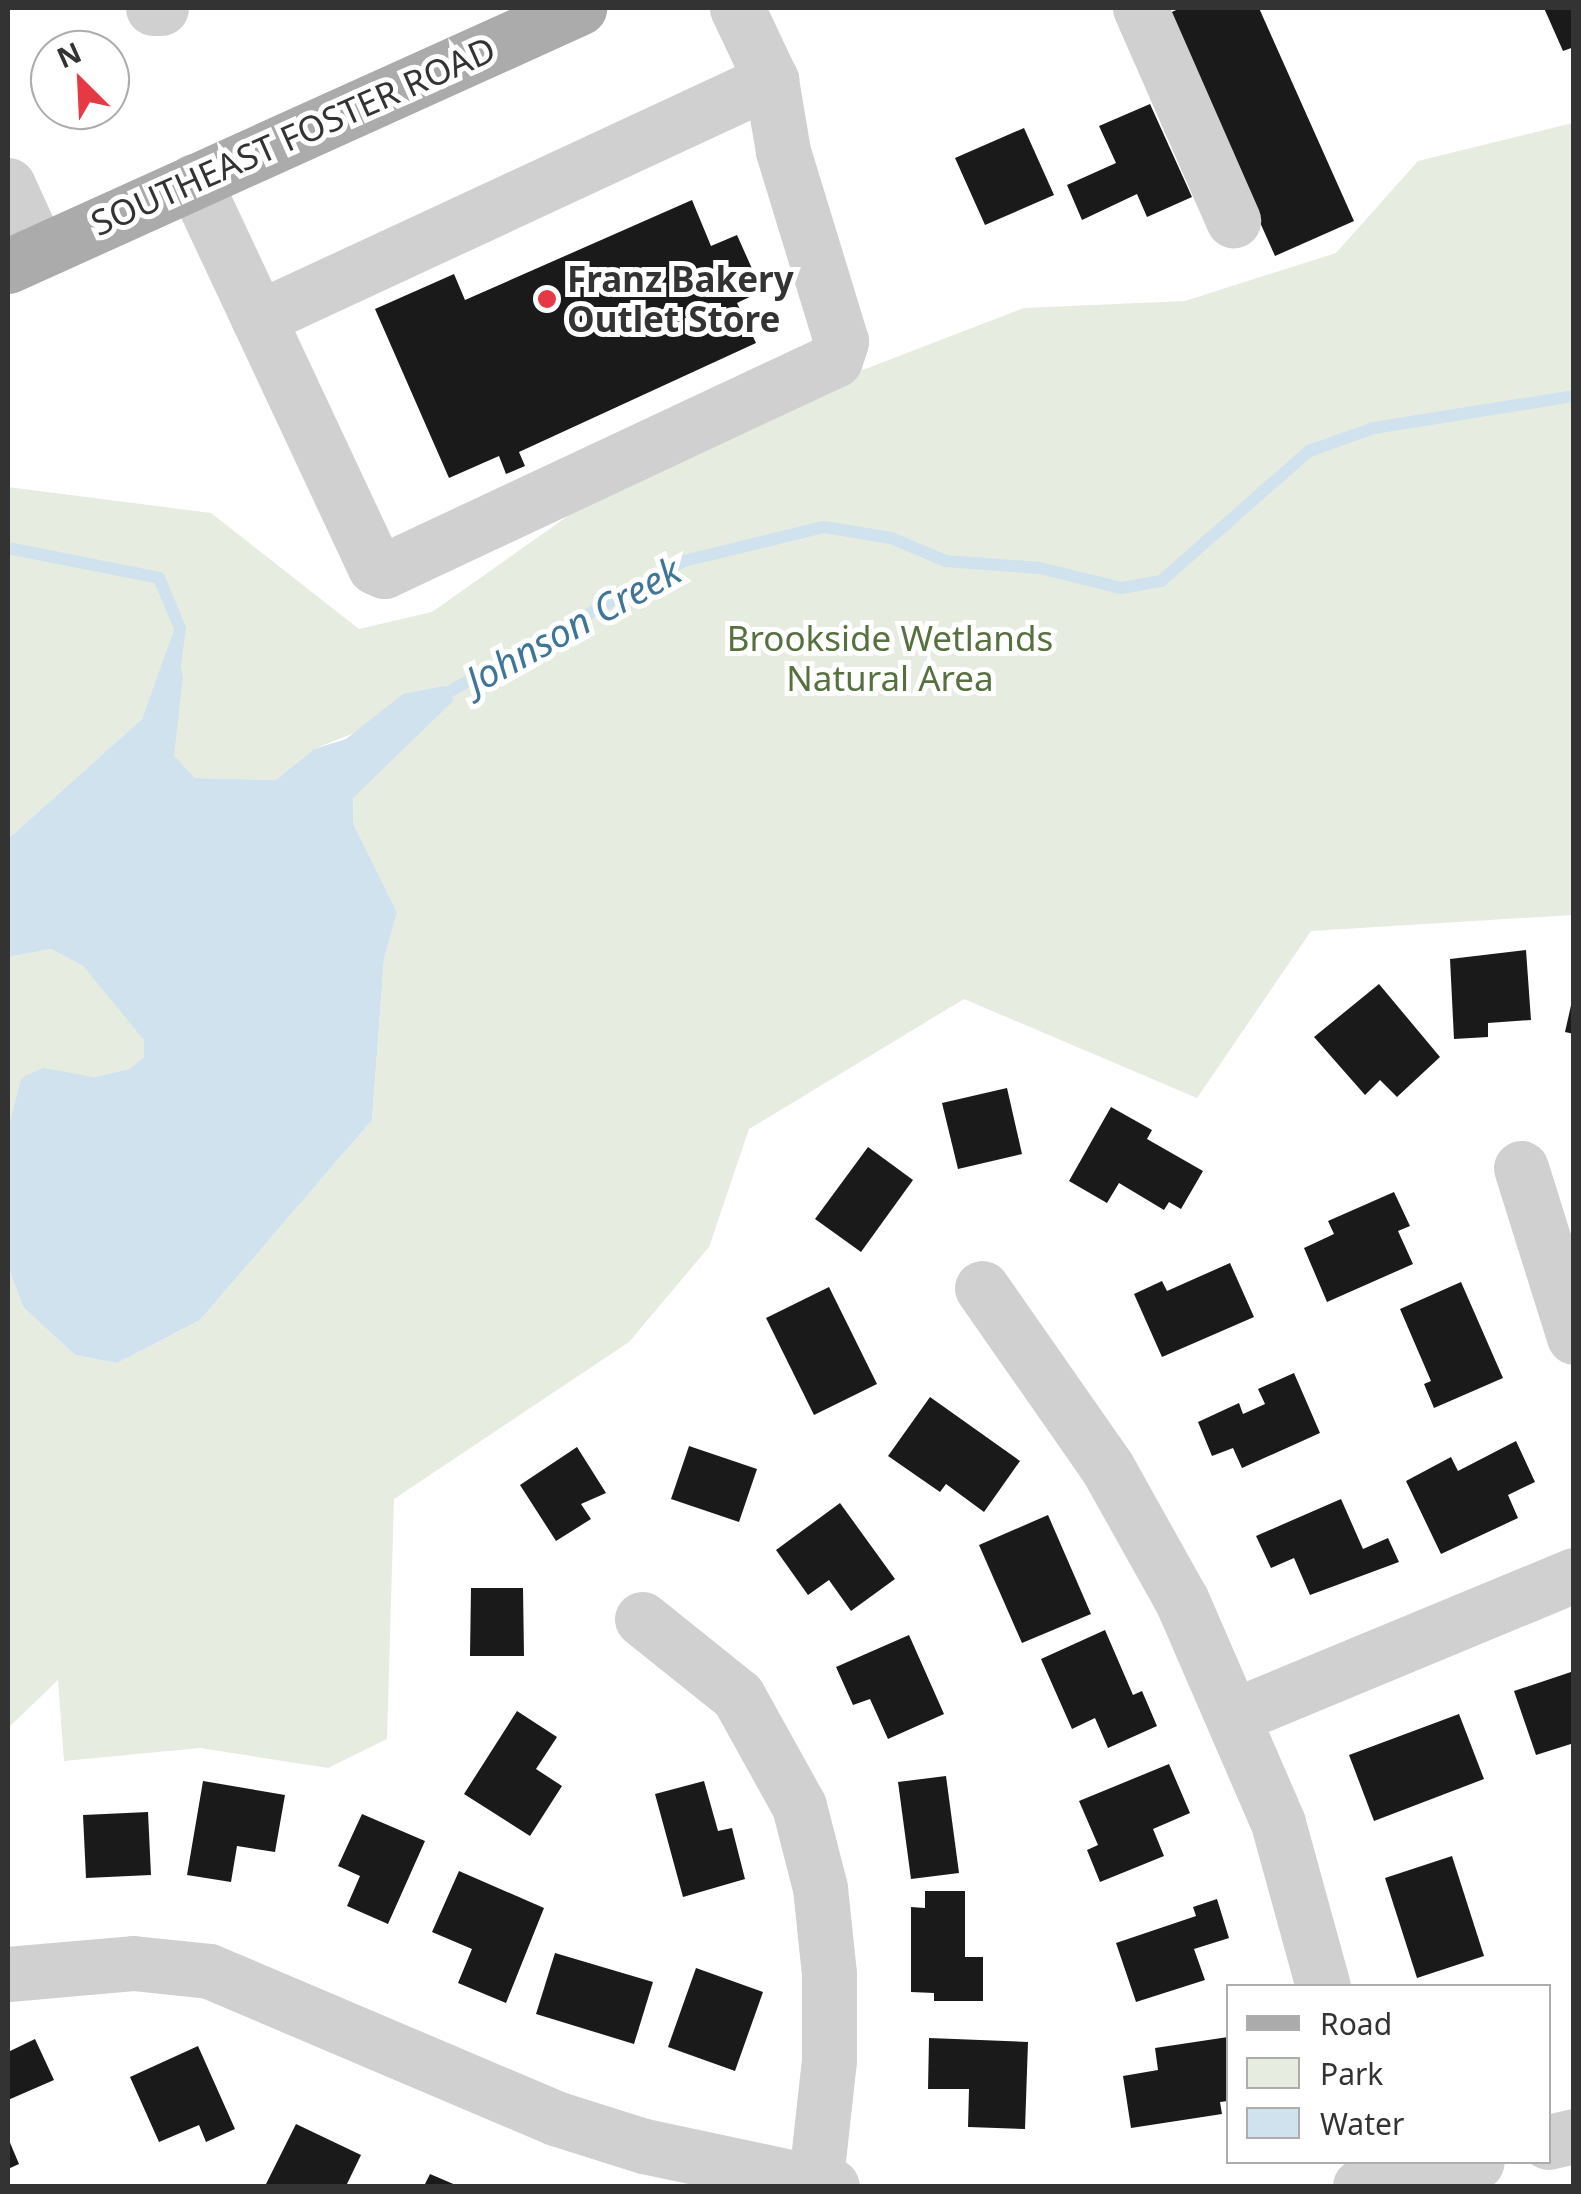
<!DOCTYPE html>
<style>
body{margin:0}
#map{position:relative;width:1581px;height:2194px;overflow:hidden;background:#fff;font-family:"Noto Sans",sans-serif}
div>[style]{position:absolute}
.green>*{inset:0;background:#e6ecdf}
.water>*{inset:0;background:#cfe2ee}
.stream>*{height:12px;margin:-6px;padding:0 6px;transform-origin:6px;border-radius:6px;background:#cfe2ee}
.building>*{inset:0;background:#1a1a1a}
.minor>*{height:55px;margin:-27.5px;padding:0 27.5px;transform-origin:27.5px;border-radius:27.5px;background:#d0d0d0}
.major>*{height:55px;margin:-27.5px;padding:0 27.5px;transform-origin:27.5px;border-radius:27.5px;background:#ababab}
.dots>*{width:28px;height:28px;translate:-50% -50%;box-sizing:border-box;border:5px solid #fff;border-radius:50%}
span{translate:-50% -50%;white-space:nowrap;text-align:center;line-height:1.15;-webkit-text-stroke:10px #fff;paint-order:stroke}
.street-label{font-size:35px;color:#333}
.poi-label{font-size:35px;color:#333;font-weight:700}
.left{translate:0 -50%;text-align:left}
.park-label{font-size:35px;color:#56703f}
.water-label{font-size:38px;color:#3f7597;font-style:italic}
.frame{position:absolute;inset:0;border:10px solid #333;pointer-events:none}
.legend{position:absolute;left:1226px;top:1984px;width:325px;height:180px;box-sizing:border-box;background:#fff;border:2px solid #adadad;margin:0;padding:12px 18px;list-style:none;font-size:30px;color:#333}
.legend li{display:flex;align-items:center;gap:20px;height:50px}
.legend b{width:50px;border:2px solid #adadad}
.north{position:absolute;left:30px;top:30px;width:100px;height:100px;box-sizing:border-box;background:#fff;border:2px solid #adadad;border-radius:50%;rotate:336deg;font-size:28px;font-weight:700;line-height:40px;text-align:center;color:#333}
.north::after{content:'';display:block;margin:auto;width:35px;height:45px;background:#e63946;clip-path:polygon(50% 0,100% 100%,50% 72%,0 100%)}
</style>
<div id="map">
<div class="green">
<i style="clip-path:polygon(1573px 123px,1573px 915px,1311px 931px,1197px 1098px,964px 999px,749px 1129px,709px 1247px,629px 1342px,394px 1499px,387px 1739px,328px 1768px,200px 1748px,64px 1761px,58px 1680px,8px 1728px,8px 1266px,23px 1307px,75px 1355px,117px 1363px,200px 1320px,372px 1120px,384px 959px,397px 912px,353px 823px,354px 733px,314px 749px,276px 780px,195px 778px,174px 755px,173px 635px,142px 719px,8px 839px,8px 487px,211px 513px,359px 629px,432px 612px,670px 444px,1024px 308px,1185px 301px,1336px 253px,1418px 161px)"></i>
<i style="clip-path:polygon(51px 949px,83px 966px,111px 997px,144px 1040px,144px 1057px,129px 1069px,94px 1077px,43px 1069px,21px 1078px,8px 1128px,8px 957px)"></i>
</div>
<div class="water">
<i style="clip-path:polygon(173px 633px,183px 677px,174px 755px,195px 778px,276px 780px,314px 749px,346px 739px,403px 694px,444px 686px,454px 700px,353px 798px,353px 823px,397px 912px,384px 959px,372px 1120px,200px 1320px,117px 1363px,75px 1355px,23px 1307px,8px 1266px,8px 1128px,21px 1078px,43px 1068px,94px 1077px,129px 1069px,144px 1057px,144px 1040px,83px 966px,51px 949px,8px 957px,8px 839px,142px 719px)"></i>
</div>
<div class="stream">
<i style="left:8px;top:548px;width:154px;rotate:11.2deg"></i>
<i style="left:159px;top:578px;width:54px;rotate:67.2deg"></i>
<i style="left:180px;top:628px;width:36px;rotate:98deg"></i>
<i style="left:436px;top:699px;width:284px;rotate:-29.1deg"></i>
<i style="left:684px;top:561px;width:144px;rotate:-13.7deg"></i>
<i style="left:824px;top:527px;width:68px;rotate:9.3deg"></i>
<i style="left:891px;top:538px;width:60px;rotate:22.7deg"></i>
<i style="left:946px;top:561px;width:94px;rotate:4.3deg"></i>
<i style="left:1040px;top:568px;width:83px;rotate:13.9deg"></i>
<i style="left:1121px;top:588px;width:41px;rotate:-9.9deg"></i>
<i style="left:1161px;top:581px;width:197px;rotate:-41.3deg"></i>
<i style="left:1309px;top:451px;width:69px;rotate:-19.5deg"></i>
<i style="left:1374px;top:428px;width:203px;rotate:-9.1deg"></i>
</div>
<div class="building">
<i style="clip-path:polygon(1181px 8px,1259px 8px,1354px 221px,1275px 256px,1167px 14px)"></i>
<i style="clip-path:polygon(1544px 8px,1574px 8px,1574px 47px,1563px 51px)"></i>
<i style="clip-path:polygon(1150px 104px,1192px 197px,1147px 217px,1137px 194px,1082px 220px,1067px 185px,1116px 163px,1099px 126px)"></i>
<i style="clip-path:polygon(1024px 128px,1054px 195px,985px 225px,955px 158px)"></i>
<i style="clip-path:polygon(692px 200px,711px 246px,737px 235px,762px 291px,737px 303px,756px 343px,519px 452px,525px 466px,506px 474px,499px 456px,449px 478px,375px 309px,454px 274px,465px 300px)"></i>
<i style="clip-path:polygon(1526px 950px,1531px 1020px,1488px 1023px,1488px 1037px,1454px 1039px,1450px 959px)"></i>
<i style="clip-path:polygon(1379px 984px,1440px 1057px,1397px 1097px,1380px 1080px,1365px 1095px,1314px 1037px)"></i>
<i style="clip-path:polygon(1572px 1001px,1574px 1001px,1574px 1034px,1565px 1032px)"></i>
<i style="clip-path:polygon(1007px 1088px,1022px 1154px,958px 1169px,942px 1103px)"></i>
<i style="clip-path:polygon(1111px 1107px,1152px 1130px,1147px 1139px,1203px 1171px,1181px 1209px,1169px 1202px,1164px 1210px,1119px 1183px,1107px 1203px,1069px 1181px)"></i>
<i style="clip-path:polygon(868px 1147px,913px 1180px,861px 1252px,815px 1219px)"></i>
<i style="clip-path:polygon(1394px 1192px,1410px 1226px,1398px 1231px,1413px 1264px,1327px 1302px,1304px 1248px,1334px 1234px,1328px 1221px)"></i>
<i style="clip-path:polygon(1230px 1263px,1254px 1317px,1162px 1357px,1134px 1294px,1162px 1281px,1167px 1291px)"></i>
<i style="clip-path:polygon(1461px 1282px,1503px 1378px,1434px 1408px,1424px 1384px,1431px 1381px,1400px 1309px)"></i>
<i style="clip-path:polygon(829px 1287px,877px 1384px,814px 1415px,766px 1318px)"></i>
<i style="clip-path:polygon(1294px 1373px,1320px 1433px,1242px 1468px,1233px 1448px,1212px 1456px,1198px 1422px,1239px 1403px,1243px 1414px,1265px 1404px,1258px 1389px)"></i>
<i style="clip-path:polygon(930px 1397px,1020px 1461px,984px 1512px,946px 1484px,940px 1492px,888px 1456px)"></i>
<i style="clip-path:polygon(1516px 1441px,1535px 1482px,1508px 1495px,1518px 1518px,1441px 1554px,1406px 1481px,1451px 1457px,1458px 1471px)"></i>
<i style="clip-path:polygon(689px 1446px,757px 1469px,739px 1522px,671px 1499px)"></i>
<i style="clip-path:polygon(577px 1447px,606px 1493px,581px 1504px,591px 1519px,556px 1541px,520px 1485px)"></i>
<i style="clip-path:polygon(1341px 1499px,1363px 1549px,1388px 1538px,1399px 1562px,1310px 1595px,1294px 1558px,1271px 1568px,1256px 1536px)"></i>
<i style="clip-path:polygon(840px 1503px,895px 1579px,851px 1611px,829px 1580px,808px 1595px,776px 1550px)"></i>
<i style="clip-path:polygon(1048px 1515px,1091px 1614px,1022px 1643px,979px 1545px)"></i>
<i style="clip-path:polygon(471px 1588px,523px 1588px,524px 1656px,470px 1656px)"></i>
<i style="clip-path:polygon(1105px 1630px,1133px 1695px,1142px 1691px,1157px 1726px,1108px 1748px,1095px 1718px,1072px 1729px,1041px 1659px)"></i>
<i style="clip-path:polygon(909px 1635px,944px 1714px,888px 1739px,870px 1699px,853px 1705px,836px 1667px)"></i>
<i style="clip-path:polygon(1574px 1671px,1574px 1743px,1536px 1755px,1514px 1691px)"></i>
<i style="clip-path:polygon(517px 1711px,557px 1737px,536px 1769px,562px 1786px,530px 1836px,464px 1794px)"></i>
<i style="clip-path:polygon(1459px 1714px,1484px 1779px,1374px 1821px,1349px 1755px)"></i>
<i style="clip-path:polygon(1169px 1764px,1190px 1813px,1153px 1829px,1164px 1856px,1100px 1882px,1087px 1850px,1098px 1845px,1079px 1801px)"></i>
<i style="clip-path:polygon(946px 1776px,959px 1873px,911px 1879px,898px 1782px)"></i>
<i style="clip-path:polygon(203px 1781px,285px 1795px,275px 1852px,237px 1846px,231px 1882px,187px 1875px)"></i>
<i style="clip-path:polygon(704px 1781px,718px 1831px,732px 1828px,745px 1879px,683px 1897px,655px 1794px)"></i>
<i style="clip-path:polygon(148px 1812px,151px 1875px,86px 1878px,83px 1815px)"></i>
<i style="clip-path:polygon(362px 1814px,425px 1841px,388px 1924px,347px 1906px,360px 1876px,338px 1866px)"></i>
<i style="clip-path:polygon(1452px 1856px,1484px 1956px,1417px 1978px,1385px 1878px)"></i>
<i style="clip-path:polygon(459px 1871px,544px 1908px,506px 2003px,458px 1983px,472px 1949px,432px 1932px)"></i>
<i style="clip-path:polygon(925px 1891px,965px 1891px,965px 1957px,983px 1957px,983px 2001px,934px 2001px,934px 1993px,911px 1992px,911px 1907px,925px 1908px)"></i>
<i style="clip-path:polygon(1217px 1899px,1229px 1938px,1194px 1949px,1205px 1980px,1136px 2002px,1116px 1943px,1196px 1916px,1193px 1907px)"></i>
<i style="clip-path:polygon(555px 1953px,653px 1982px,634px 2044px,536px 2014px)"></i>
<i style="clip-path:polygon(696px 1968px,763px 1992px,735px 2071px,668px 2047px)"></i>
<i style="clip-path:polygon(1228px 2037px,1228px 2101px,1220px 2102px,1222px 2114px,1131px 2128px,1123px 2076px,1158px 2070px,1155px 2048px)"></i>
<i style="clip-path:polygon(929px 2038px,1028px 2042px,1025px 2129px,968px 2127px,969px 2089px,928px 2089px)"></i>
<i style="clip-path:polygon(35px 2039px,54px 2080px,8px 2100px,8px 2052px)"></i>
<i style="clip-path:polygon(198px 2046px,235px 2129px,206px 2142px,199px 2125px,159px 2142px,130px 2077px)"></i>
<i style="clip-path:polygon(296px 2124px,361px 2155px,346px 2186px,265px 2186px)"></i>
<i style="clip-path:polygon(8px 2138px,19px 2164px,8px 2169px)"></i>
<i style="clip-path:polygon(430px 2174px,458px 2186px,424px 2186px)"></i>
</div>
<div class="minor">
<i style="left:153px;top:8px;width:8px"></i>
<i style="left:1140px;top:8px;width:232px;rotate:66.3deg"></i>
<i style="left:194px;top:181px;width:426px;rotate:64.9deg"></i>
<i style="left:375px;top:567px;width:10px;rotate:24deg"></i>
<i style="left:384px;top:571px;width:498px;rotate:-25.1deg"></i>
<i style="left:835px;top:360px;width:20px;rotate:-72deg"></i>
<i style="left:841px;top:341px;width:199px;rotate:-107deg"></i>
<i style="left:783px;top:151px;width:72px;rotate:-99.6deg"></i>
<i style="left:8px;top:185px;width:72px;rotate:65.6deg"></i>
<i style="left:258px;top:318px;width:566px;rotate:-24.89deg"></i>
<i style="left:771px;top:80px;width:80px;rotate:-115.3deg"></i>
<i style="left:1521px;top:1168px;width:177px;rotate:72.6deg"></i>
<i style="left:982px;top:1288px;width:218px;rotate:55.1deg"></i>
<i style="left:1107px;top:1467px;width:154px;rotate:60.8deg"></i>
<i style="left:1182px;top:1601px;width:242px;rotate:66.6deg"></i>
<i style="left:1278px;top:1823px;width:169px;rotate:74.6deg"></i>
<i style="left:642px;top:1619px;width:123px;rotate:38.7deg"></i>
<i style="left:738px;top:1696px;width:126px;rotate:61deg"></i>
<i style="left:799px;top:1806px;width:85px;rotate:75.6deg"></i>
<i style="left:820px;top:1888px;width:86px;rotate:84deg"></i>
<i style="left:829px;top:1974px;width:86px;rotate:90deg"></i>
<i style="left:829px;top:2060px;width:127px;rotate:96.3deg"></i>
<i style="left:1236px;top:1715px;width:366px;rotate:-22.5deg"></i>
<i style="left:8px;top:1974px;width:125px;rotate:-5deg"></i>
<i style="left:133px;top:1963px;width:76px;rotate:6deg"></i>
<i style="left:209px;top:1971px;width:376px;rotate:23deg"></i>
<i style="left:555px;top:2118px;width:93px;rotate:17.5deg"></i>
<i style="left:644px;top:2146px;width:192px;rotate:12deg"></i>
<i style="left:1548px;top:2142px;width:27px;rotate:-13deg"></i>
<i style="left:1360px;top:2186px;width:119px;rotate:-11.6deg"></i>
</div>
<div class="major">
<i style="left:8px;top:266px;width:627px;rotate:-24.32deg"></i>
</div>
<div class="dots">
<i style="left:547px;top:299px;background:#e63946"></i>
</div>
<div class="street-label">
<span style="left:293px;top:136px;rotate:-24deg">SOUTHEAST FOSTER ROAD</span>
</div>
<div class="poi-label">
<span class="left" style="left:567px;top:299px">Franz Bakery<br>Outlet Store</span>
</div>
<div class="park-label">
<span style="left:890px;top:658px">Brookside Wetlands<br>Natural Area</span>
</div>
<div class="water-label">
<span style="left:573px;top:625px;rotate:-29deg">Johnson Creek</span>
</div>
<div class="frame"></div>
<ul class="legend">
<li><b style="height:12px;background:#ababab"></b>Road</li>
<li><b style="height:28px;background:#e6ecdf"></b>Park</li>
<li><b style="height:28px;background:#cfe2ee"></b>Water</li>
</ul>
<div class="north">N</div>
</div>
